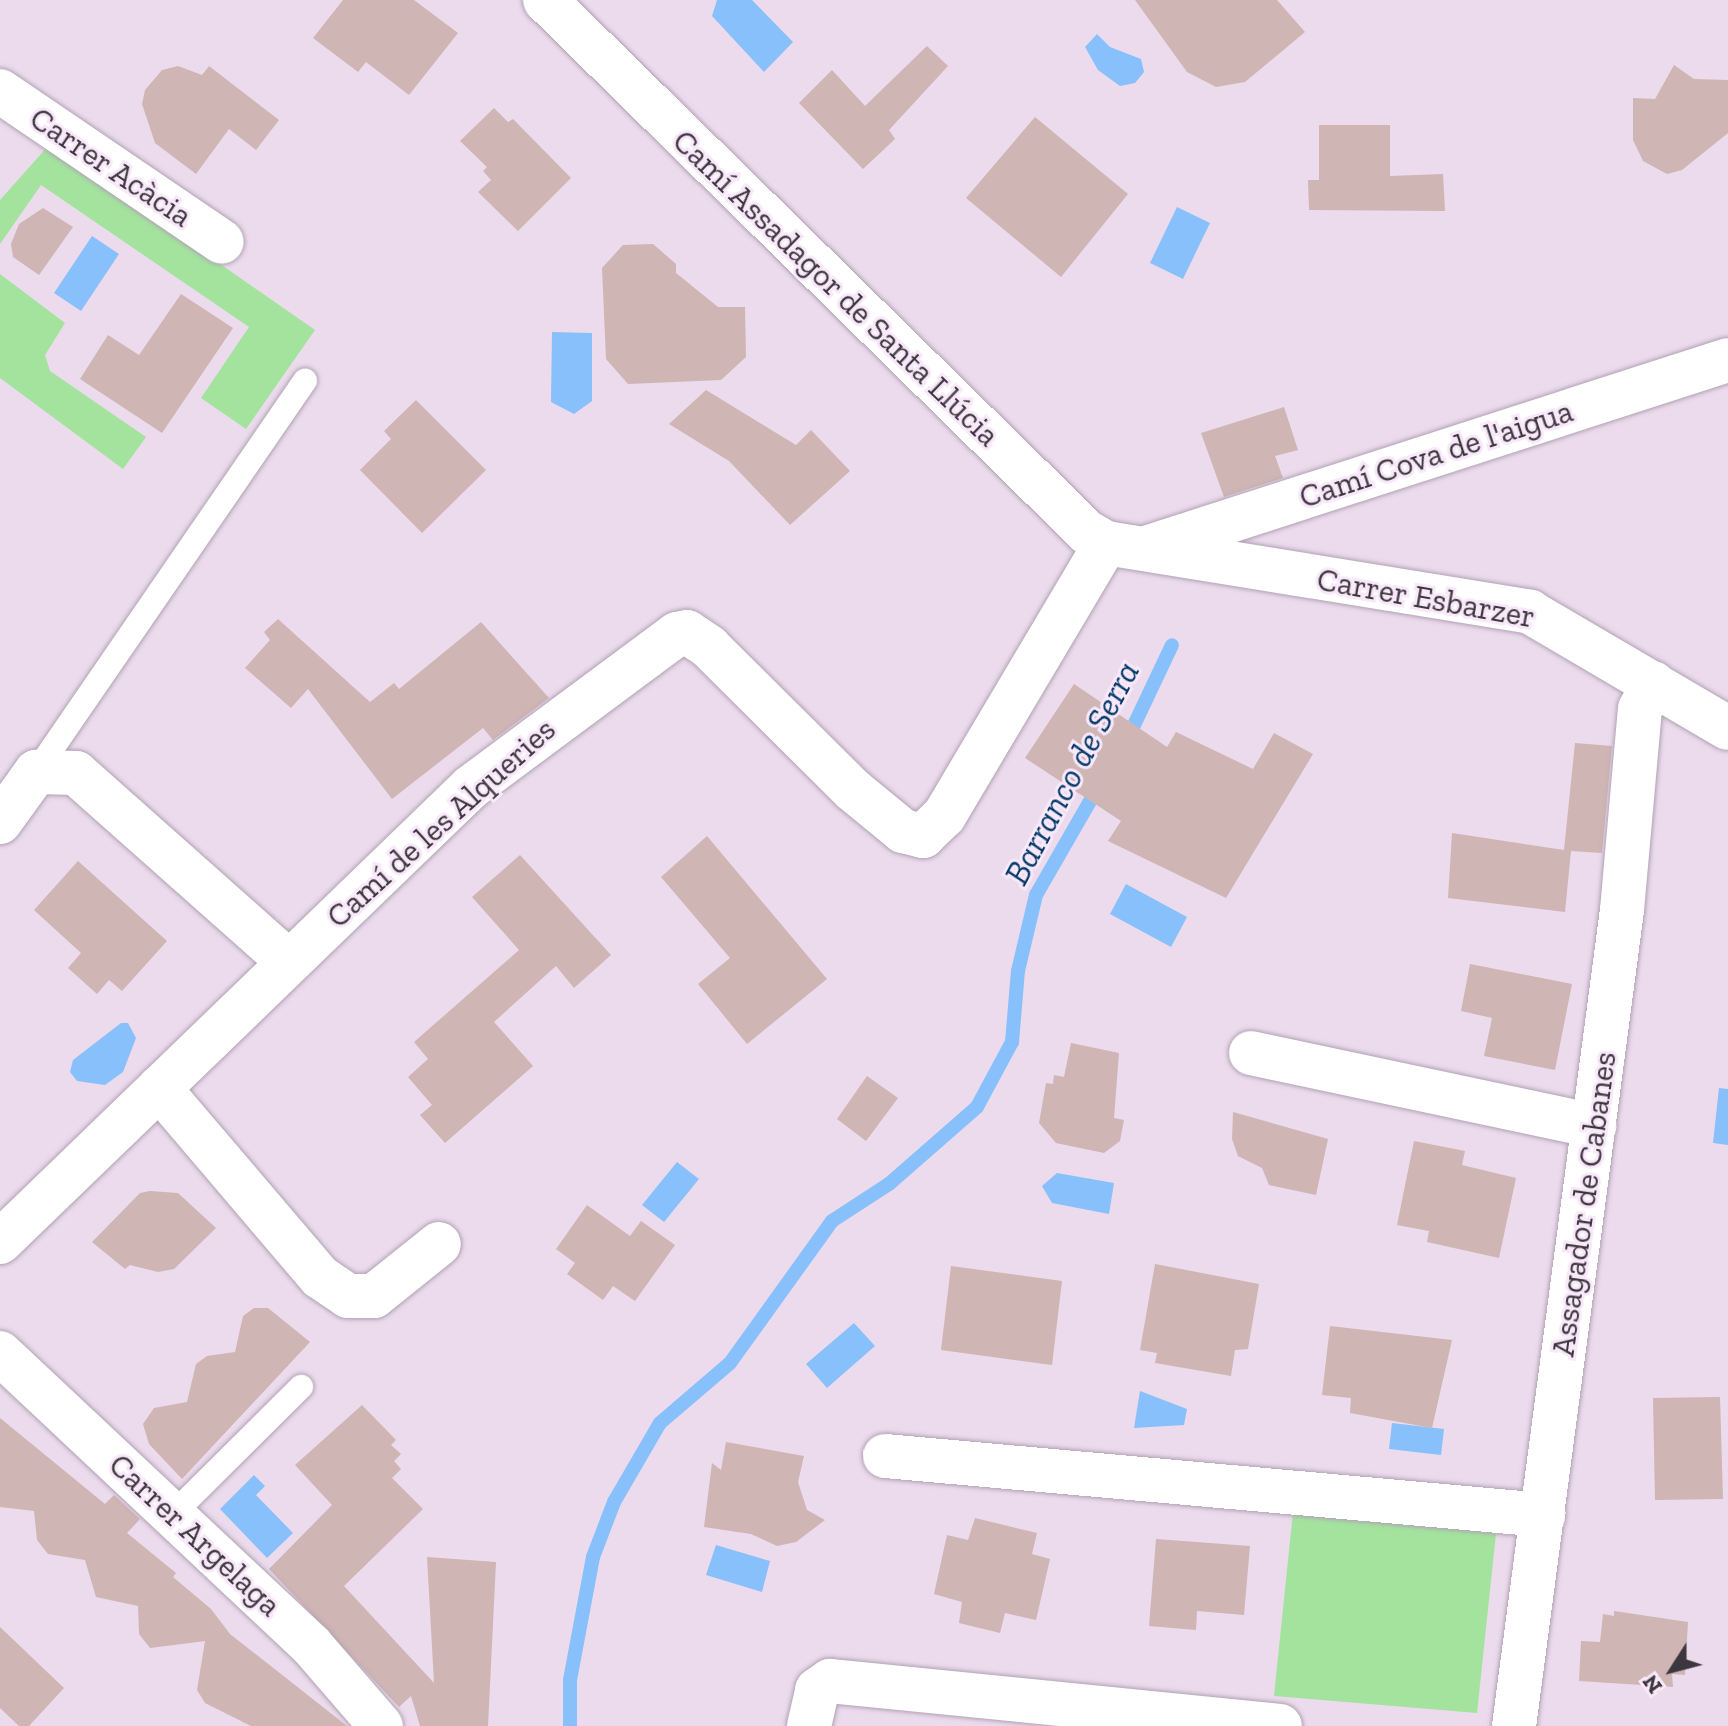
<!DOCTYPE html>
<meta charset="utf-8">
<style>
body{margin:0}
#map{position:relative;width:1728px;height:1726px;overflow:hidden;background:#ebdbed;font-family:"Zilla Slab",serif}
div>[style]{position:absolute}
.green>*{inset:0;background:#a3e39e}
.water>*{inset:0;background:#88c0fb}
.stream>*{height:14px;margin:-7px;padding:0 7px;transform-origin:7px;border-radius:7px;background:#88c0fb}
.building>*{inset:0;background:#cfb5b4}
.roads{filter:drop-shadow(0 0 2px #b1a2b3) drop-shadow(0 0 2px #b1a2b3)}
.service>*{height:24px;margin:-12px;padding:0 12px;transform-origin:12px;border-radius:12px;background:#fff}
.minor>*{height:44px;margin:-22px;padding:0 22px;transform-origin:22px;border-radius:22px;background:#fff}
span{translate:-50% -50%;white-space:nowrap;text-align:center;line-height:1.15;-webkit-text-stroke:6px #f8e8fa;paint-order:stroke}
.street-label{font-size:32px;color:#3c363d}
.water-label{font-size:34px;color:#043a68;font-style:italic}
.north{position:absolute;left:1632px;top:1630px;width:80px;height:80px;-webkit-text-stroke:6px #f8e8fa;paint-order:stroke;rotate:234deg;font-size:22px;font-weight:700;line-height:32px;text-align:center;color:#3c363d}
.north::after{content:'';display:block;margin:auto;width:28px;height:36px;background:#3c363d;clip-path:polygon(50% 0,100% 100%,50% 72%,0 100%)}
</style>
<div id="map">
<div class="green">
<i style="clip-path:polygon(49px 145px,315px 330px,246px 429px,201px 398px,249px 327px,41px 185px,0 244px,0 200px)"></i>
<i style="clip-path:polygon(0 274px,65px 323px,45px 355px,50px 371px,146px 437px,123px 469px,0 378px)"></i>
<i style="clip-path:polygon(1293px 1512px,1497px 1524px,1477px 1713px,1274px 1696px)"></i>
</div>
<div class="water">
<i style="clip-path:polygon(717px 0,752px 0,793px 42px,764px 72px,712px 16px)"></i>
<i style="clip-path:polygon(1097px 34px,1110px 47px,1141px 59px,1144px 72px,1135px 83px,1120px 86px,1098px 70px,1085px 47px)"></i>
<i style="clip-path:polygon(1177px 207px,1210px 223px,1183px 279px,1150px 263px)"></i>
<i style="clip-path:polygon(92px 236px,119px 254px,81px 311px,54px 293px)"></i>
<i style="clip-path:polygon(552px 332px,592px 333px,592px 401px,574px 414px,551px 402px)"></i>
<i style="clip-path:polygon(1126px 884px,1187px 917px,1171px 947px,1110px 914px)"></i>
<i style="clip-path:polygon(121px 1023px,128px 1023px,136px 1038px,123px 1072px,105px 1085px,77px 1081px,70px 1072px,73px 1060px)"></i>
<i style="clip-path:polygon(1719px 1088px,1728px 1089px,1728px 1145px,1713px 1143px)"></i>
<i style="clip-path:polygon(677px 1162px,699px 1179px,664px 1222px,642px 1205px)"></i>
<i style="clip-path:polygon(1057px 1173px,1114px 1183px,1109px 1214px,1052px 1203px,1042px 1186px)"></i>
<i style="clip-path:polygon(854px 1323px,875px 1346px,827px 1388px,806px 1364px)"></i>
<i style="clip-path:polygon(1140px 1391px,1187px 1409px,1184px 1425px,1134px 1428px)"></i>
<i style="clip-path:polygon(1392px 1423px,1444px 1429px,1441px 1455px,1389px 1449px)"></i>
<i style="clip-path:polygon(254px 1475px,265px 1486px,256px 1495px,293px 1533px,267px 1558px,220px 1509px)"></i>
<i style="clip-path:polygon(716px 1545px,770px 1561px,762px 1592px,706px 1575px)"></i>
</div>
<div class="stream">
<i style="left:1126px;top:742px;width:107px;rotate:-64.6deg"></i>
<i style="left:570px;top:1726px;width:46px;rotate:-90deg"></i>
<i style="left:570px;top:1680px;width:125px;rotate:-79.4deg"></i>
<i style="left:593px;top:1557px;width:59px;rotate:-69.1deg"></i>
<i style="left:614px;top:1502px;width:91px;rotate:-59.8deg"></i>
<i style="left:660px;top:1423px;width:92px;rotate:-40.6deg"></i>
<i style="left:730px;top:1363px;width:175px;rotate:-54.3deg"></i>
<i style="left:832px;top:1221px;width:68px;rotate:-33deg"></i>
<i style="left:889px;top:1184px;width:117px;rotate:-41.2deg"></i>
<i style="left:977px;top:1107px;width:74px;rotate:-61.7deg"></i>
<i style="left:1012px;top:1042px;width:71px;rotate:-85.2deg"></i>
<i style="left:1018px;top:971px;width:78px;rotate:-76.7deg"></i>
<i style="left:1036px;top:895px;width:125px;rotate:-60.1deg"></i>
</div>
<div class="building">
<i style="clip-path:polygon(343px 0,414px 0,458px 33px,409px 95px,366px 62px,358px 72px,313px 38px)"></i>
<i style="clip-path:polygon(1135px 0,1277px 0,1305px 32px,1245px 82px,1216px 87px,1187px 72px)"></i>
<i style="clip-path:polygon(927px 46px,948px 66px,889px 130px,895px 139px,863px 169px,799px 103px,832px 70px,865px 106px)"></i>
<i style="clip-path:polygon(1674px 65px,1694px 79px,1728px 80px,1728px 133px,1682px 170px,1667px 174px,1643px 161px,1633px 140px,1633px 98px,1655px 99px)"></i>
<i style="clip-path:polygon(178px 66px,202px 75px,209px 66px,279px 120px,256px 150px,229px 129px,196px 174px,155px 143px,142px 104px,145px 90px,162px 70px)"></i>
<i style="clip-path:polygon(494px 108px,508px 122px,513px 119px,571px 178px,518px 231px,478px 192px,491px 180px,483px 171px,487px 167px,460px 141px)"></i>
<i style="clip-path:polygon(1035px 117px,1128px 194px,1061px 277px,966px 198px)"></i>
<i style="clip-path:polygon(1319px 125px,1390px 125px,1390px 176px,1443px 174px,1445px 211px,1309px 210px,1308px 180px,1319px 180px)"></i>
<i style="clip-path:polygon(43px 208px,73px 227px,39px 275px,13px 257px,11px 244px,19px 224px)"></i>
<i style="clip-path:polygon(653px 244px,676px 264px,676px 273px,718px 307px,745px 307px,746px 357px,721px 380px,628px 384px,606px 359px,602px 268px,623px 245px)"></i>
<i style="clip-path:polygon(181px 294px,233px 328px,162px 433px,80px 379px,108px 335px,139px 355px)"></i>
<i style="clip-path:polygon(706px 390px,796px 445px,811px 430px,850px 471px,790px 525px,729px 461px,669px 424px)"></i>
<i style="clip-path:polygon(416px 400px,486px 470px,422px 533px,360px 470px,391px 439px,384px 431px)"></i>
<i style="clip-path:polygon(1284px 407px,1298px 450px,1275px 456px,1283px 478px,1224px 497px,1201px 433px)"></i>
<i style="clip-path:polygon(278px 619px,370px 702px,394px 683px,399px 689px,481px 622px,549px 698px,493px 740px,483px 728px,392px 799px,308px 689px,291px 708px,245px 668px,270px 640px,264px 632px)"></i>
<i style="clip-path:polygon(1074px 684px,1167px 747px,1176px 732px,1253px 769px,1274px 733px,1313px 754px,1226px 898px,1108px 841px,1121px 821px,1025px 758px)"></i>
<i style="clip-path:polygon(1575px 743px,1612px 746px,1602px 853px,1571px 851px,1565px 912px,1448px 898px,1452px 833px,1564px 850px)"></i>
<i style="clip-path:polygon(707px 836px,827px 979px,747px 1044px,698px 984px,730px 958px,661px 877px)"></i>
<i style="clip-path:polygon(520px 855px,611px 955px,574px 988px,556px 966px,494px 1022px,533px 1066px,445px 1143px,420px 1115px,432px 1105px,408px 1077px,428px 1059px,414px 1042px,519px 950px,472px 897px)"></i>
<i style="clip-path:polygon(78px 861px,167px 941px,122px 991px,109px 980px,97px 994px,68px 968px,81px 953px,34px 910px)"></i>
<i style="clip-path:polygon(1470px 964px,1572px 984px,1555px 1070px,1484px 1056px,1492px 1018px,1461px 1011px)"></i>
<i style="clip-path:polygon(1071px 1043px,1119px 1053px,1114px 1118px,1124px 1120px,1120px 1141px,1104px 1153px,1056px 1143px,1039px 1123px,1046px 1083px,1053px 1084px,1054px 1075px,1064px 1077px)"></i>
<i style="clip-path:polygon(867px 1076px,898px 1098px,866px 1141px,837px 1119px)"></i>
<i style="clip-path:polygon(1233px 1112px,1328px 1139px,1316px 1195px,1269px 1185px,1262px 1168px,1238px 1156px,1232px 1139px)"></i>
<i style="clip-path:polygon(1414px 1141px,1465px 1151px,1462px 1165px,1516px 1178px,1499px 1258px,1427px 1242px,1429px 1231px,1397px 1225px)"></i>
<i style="clip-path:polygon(150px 1191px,178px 1193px,216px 1228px,174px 1269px,158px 1272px,130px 1265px,125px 1269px,92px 1242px,140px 1193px)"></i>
<i style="clip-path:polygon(587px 1205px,630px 1236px,641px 1221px,675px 1245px,635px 1301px,613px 1286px,603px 1300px,567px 1274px,575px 1263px,556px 1249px)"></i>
<i style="clip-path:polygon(1155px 1264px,1259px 1284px,1248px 1349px,1235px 1350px,1231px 1376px,1155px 1363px,1157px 1353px,1140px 1350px)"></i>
<i style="clip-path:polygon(951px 1266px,1062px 1281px,1052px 1365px,941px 1350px)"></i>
<i style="clip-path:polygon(254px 1308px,268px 1308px,310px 1342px,182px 1479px,149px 1444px,143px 1424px,154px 1408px,187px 1402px,196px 1364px,207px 1356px,235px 1352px,243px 1316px)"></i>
<i style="clip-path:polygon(1330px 1326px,1452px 1340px,1432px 1428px,1350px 1413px,1351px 1398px,1322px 1395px)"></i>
<i style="clip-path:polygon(1720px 1397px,1723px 1499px,1655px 1500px,1653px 1398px)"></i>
<i style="clip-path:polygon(362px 1405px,396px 1440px,391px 1445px,401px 1454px,394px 1461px,401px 1469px,392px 1478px,423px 1509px,344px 1586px,434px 1683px,427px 1557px,496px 1562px,488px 1726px,420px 1726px,411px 1696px,399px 1707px,269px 1569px,332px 1505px,295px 1465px)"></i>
<i style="clip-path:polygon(0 1418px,105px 1504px,114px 1495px,140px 1519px,127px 1533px,176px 1573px,173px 1577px,211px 1609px,230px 1634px,347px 1726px,251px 1726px,205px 1703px,197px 1690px,205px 1641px,150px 1648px,139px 1634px,138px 1606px,96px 1597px,85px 1560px,48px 1554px,37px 1540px,34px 1511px,0 1507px)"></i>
<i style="clip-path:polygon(726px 1442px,804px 1456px,798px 1482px,807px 1510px,825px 1520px,796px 1542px,777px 1546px,751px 1534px,704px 1527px,712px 1463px,721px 1470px)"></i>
<i style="clip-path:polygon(975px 1518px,1037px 1533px,1032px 1554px,1050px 1559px,1036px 1620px,1005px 1613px,1000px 1633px,959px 1623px,962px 1602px,934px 1594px,947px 1535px,968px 1540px)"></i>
<i style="clip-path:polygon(1156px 1539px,1250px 1546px,1244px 1615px,1197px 1611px,1196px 1630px,1149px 1626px)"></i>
<i style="clip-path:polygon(1614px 1611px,1688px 1622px,1685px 1675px,1672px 1674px,1673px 1687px,1579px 1681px,1581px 1641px,1600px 1642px,1603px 1614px,1614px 1616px)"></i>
<i style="clip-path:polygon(0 1627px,64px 1688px,29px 1726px,19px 1726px,0 1708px)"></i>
</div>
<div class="roads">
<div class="service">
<i style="left:36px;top:772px;width:475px;rotate:-55.5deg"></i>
<i style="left:172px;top:1515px;width:182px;rotate:-44.8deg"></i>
</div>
<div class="minor">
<i style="left:545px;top:0;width:759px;rotate:44.47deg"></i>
<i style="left:1087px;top:532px;width:22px;rotate:30deg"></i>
<i style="left:1106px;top:543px;width:430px;rotate:9.2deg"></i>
<i style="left:1530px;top:612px;width:229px;rotate:30.4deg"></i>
<i style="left:0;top:91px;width:268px;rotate:34.2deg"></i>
<i style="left:1149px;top:547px;width:608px;rotate:-17.9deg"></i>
<i style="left:0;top:822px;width:62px;rotate:-54.2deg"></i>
<i style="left:36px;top:772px;width:40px;rotate:1.4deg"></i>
<i style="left:76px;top:773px;width:283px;rotate:41.6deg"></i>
<i style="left:1251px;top:1053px;width:351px;rotate:12deg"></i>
<i style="left:159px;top:1088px;width:248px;rotate:49.6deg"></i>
<i style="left:320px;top:1277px;width:34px;rotate:34deg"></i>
<i style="left:348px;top:1296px;width:26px"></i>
<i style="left:374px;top:1296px;width:83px;rotate:-38.7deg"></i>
<i style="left:0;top:1242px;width:655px;rotate:-44.01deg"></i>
<i style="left:471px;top:787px;width:257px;rotate:-36.6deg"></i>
<i style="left:677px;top:634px;width:10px;rotate:-11deg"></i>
<i style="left:687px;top:632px;width:27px;rotate:34deg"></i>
<i style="left:709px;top:647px;width:203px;rotate:44.8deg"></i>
<i style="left:853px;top:790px;width:65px;rotate:39.4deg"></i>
<i style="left:903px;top:831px;width:21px;rotate:14deg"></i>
<i style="left:923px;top:836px;width:29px;rotate:-44deg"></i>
<i style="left:944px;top:816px;width:317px;rotate:-59.3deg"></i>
<i style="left:0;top:1353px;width:427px;rotate:43.2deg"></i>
<i style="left:311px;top:1645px;width:107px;rotate:49.2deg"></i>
<i style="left:885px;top:1456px;width:661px;rotate:5.12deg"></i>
<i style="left:809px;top:1726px;width:37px;rotate:-77deg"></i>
<i style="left:817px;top:1690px;width:16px;rotate:-35deg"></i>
<i style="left:830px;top:1681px;width:452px;rotate:5.7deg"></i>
<i style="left:1514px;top:1726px;width:823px;rotate:-82.46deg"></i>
<i style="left:1622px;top:910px;width:202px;rotate:-84.9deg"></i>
<i style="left:1640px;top:709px;width:29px;rotate:-63deg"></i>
</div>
</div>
<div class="street-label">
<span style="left:111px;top:167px;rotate:34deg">Carrer Acàcia</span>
<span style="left:836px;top:288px;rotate:44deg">Camí Assadagor de Santa Llúcia</span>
<span style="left:1436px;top:454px;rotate:-18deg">Camí Cova de l'aigua</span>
<span style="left:1426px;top:598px;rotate:10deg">Carrer Esbarzer</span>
<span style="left:441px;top:823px;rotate:-42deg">Camí de les Alqueries</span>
<span style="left:1584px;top:1204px;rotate:-82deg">Assagador de Cabanes</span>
<span style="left:195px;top:1535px;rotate:43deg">Carrer Argelaga</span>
</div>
<div class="water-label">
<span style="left:1072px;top:773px;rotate:-62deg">Barranco de Serra</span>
</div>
<div class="north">N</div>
</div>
